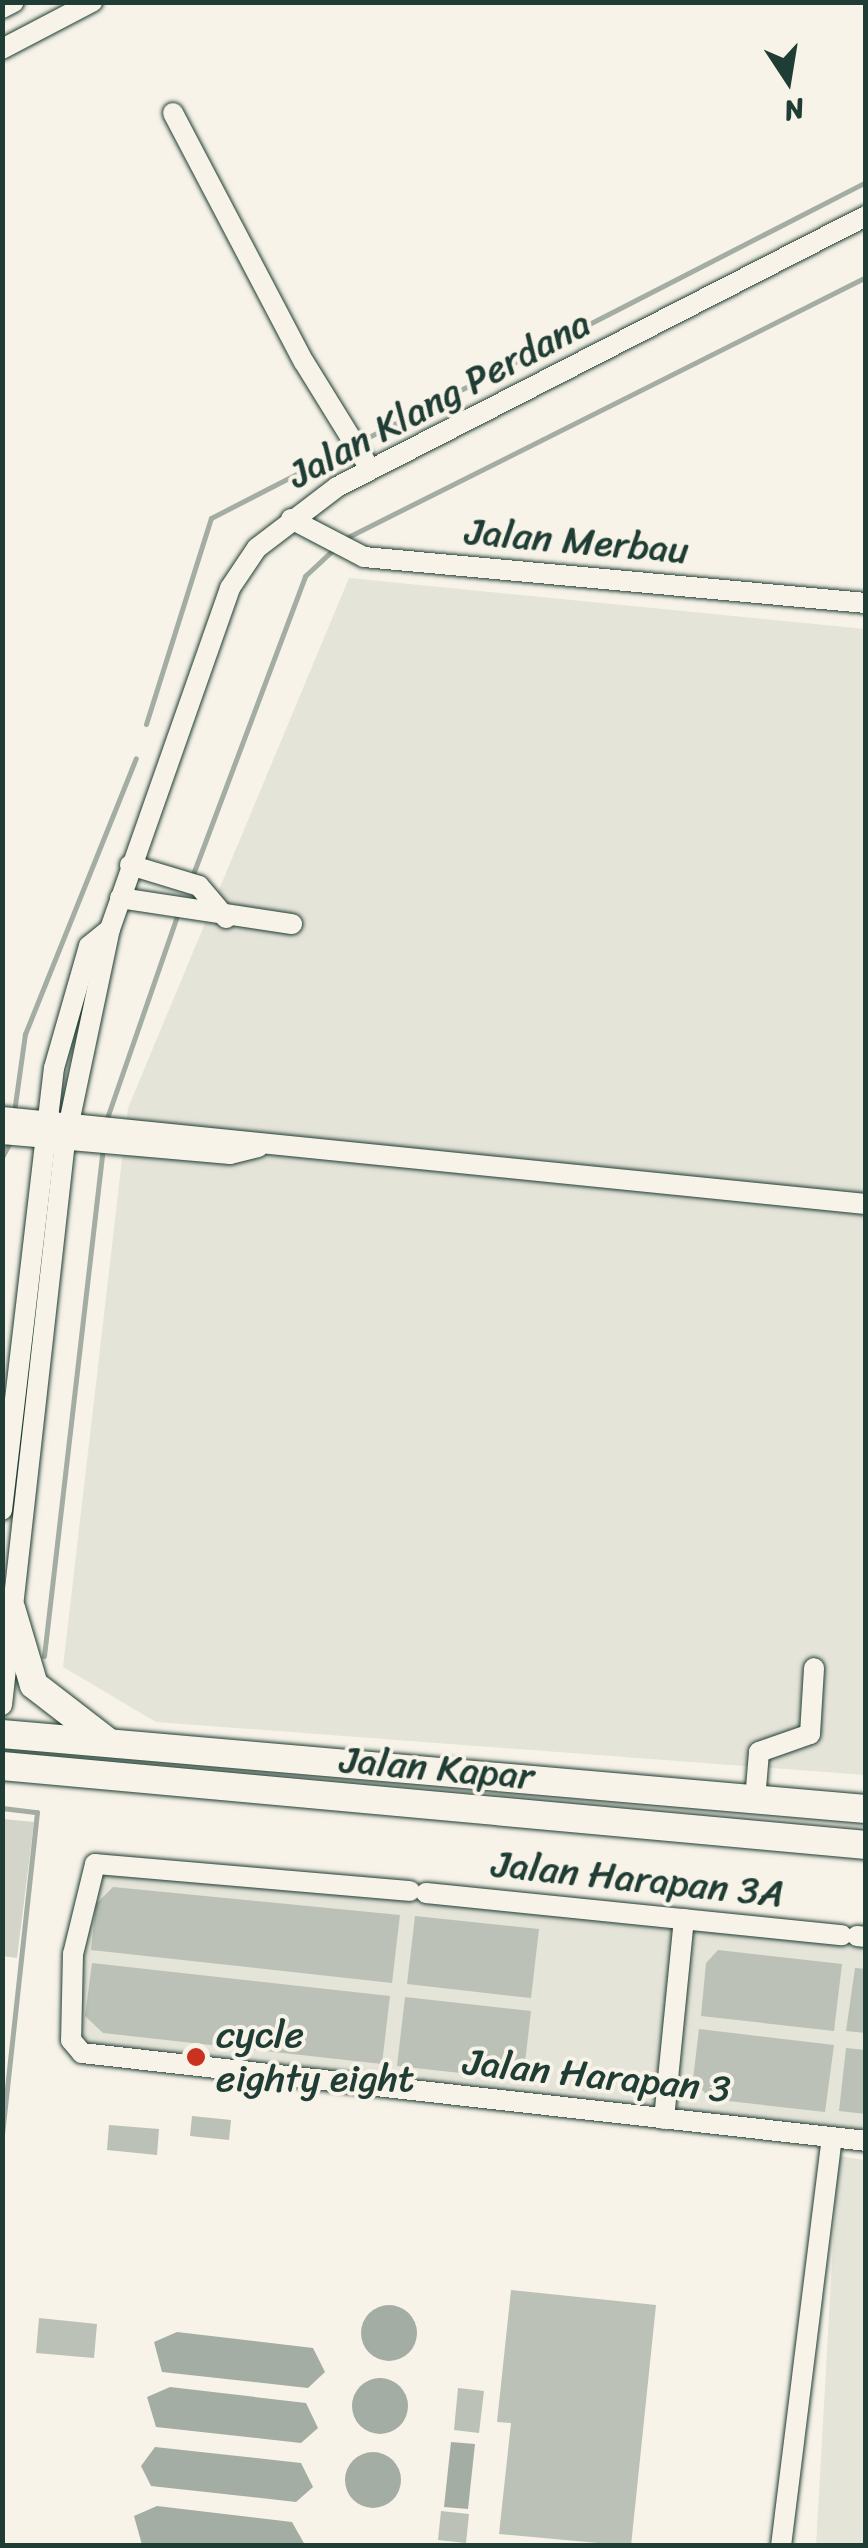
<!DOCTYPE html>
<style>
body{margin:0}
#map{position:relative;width:868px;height:2548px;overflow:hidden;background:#f7f3e8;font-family:Sriracha,sans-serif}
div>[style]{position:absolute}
.built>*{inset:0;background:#e5e4d9}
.green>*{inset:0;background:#d3d5ca}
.water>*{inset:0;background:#a4ada3}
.round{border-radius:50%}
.stream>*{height:5px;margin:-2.5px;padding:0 2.5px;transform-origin:2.5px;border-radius:2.5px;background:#a4ada3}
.building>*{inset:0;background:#bbc1b6}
.roads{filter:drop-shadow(0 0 2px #1f3d34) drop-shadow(0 0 2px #1f3d34)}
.minor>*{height:20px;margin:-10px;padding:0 10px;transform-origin:10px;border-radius:10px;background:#f7f3e8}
.highway>*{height:28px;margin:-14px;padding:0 14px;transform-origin:14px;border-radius:14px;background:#f7f3e8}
.dots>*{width:28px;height:28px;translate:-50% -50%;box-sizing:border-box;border:5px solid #f7f3e8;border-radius:50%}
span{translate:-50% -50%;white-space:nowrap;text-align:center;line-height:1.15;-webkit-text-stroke:8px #f7f3e8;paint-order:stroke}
.street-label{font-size:38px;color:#1f3d34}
.poi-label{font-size:38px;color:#1f3d34}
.left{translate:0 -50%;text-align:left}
.frame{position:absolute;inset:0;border:5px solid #1f3d34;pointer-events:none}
.north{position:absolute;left:738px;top:30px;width:100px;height:100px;-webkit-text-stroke:8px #f7f3e8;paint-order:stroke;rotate:168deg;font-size:28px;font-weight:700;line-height:40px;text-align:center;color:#1f3d34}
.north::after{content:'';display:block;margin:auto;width:35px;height:45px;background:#1f3d34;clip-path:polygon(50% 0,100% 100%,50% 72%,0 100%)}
</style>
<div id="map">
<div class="built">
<i style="clip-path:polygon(349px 578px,865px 629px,865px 1775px,156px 1722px,63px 1667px,128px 1108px)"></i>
<i style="clip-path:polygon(105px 1868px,865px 1944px,865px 2134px,82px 2046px,81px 1945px,95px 1876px)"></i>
<i style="clip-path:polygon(838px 2156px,865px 2160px,865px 2545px,816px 2546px)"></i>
</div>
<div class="green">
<i style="clip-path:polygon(3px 1819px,34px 1822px,17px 1958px,3px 1956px)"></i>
</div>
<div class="water">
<i class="round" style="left:361px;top:2305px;width:56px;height:56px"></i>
<i style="clip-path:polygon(177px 2332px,313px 2348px,325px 2372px,308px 2388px,162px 2372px,154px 2342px)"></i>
<i class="round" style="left:352px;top:2378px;width:56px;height:56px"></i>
<i style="clip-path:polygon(170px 2387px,306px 2403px,318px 2428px,301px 2443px,156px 2427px,147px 2397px)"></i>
<i style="clip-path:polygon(451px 2442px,475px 2444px,468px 2509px,444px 2507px)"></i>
<i style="clip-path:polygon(155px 2447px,301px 2463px,313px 2487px,296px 2502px,151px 2486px,141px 2466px)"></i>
<i class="round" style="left:345px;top:2452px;width:56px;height:56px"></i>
<i style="clip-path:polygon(157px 2506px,292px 2522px,305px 2545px,142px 2545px,134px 2516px)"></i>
</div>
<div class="stream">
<i style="left:359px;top:442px;width:570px;rotate:-27.15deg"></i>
<i style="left:344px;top:539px;width:584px;rotate:-26.65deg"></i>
<i style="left:146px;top:724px;width:216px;rotate:-72.5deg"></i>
<i style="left:211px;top:518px;width:155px;rotate:-27.2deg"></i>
<i style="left:192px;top:877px;width:322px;rotate:-69.4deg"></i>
<i style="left:305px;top:576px;width:42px;rotate:-43.1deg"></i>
<i style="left:14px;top:1112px;width:79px;rotate:-82deg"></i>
<i style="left:25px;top:1034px;width:297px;rotate:-68.1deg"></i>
<i style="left:106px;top:1121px;width:223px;rotate:-70.9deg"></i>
<i style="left:2px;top:1157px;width:17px;rotate:-62deg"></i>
<i style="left:44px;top:1656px;width:512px;rotate:-83.39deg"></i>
<i style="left:2px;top:1808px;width:35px;rotate:7deg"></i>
<i style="left:37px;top:1812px;width:324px;rotate:96.2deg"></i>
</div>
<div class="building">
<i style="clip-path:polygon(113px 1887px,400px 1915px,392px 1983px,91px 1950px,96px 1904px)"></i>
<i style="clip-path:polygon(415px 1916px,539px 1929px,531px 1998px,407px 1984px)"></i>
<i style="clip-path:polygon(718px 1950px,842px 1964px,834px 2031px,701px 2016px,706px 1963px)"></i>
<i style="clip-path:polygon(92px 1963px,390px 1996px,382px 2064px,103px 2033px,85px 2016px)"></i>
<i style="clip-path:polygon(855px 1968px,866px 1969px,866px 2033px,846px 2031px)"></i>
<i style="clip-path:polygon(405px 1997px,531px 2011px,523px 2080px,397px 2066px)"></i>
<i style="clip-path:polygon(699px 2029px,834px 2045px,825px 2112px,710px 2099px,693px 2079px)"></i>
<i style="clip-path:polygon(846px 2048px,866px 2050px,866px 2114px,839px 2111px)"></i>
<i style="clip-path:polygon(192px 2116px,231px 2120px,229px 2140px,190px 2136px)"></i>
<i style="clip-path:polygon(109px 2125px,159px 2129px,157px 2155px,107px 2150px)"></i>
<i style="clip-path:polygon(511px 2290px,656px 2305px,631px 2546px,499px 2534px,511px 2423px,497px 2422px)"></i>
<i style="clip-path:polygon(39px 2318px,97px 2324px,94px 2358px,36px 2353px)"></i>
<i style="clip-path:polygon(458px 2388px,484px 2391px,479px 2433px,454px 2430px)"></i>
<i style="clip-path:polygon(441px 2511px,469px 2514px,466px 2543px,438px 2540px)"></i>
</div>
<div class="roads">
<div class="minor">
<i style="left:2px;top:8px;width:13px;rotate:-27deg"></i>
<i style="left:2px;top:49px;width:102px;rotate:-27.6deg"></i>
<i style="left:173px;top:113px;width:281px;rotate:62.3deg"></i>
<i style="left:304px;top:362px;width:126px;rotate:58.3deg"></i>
<i style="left:291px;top:519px;width:82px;rotate:27.5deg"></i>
<i style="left:364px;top:557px;width:504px;rotate:5.24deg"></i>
<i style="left:130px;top:865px;width:72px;rotate:16.9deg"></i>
<i style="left:199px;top:886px;width:42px;rotate:49.8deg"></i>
<i style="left:120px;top:898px;width:174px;rotate:8.6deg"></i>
<i style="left:2px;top:1117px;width:868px;rotate:5.75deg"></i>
<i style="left:2px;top:1134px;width:229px;rotate:5deg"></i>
<i style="left:230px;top:1154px;width:29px;rotate:-14deg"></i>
<i style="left:2px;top:1510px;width:445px;rotate:-83.3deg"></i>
<i style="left:54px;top:1068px;width:127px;rotate:-74deg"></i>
<i style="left:89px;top:946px;width:27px;rotate:-39deg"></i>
<i style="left:2px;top:1705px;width:567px;rotate:-83.62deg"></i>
<i style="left:65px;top:1142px;width:218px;rotate:-78.1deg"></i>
<i style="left:110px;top:929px;width:361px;rotate:-70.6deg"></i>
<i style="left:230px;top:588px;width:48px;rotate:-56deg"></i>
<i style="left:257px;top:548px;width:101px;rotate:-37.3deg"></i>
<i style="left:337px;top:487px;width:594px;rotate:-27.13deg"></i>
<i style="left:755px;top:1800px;width:48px;rotate:-85.2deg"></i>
<i style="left:759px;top:1752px;width:54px;rotate:-19.4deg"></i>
<i style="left:810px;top:1734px;width:66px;rotate:-86.5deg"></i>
<i style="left:410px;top:1891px;width:316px;rotate:-175.1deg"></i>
<i style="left:95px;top:1864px;width:93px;rotate:103.7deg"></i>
<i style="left:73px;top:1954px;width:86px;rotate:91.3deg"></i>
<i style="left:71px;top:2040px;width:17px;rotate:50deg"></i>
<i style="left:82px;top:2053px;width:789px;rotate:6.4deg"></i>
<i style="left:426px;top:1893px;width:418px;rotate:5.8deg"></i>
<i style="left:857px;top:1936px;width:9px;rotate:6deg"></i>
<i style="left:664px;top:2119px;width:201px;rotate:-84.3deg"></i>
<i style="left:781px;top:2546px;width:411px;rotate:-82.9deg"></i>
</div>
<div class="highway">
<i style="left:11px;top:1608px;width:80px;rotate:73.4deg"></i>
<i style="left:34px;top:1685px;width:93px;rotate:37.6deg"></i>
<i style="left:2px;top:1734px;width:867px;rotate:4.96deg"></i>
<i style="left:2px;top:1766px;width:868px;rotate:5.22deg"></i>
</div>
</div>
<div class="dots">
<i style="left:196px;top:2057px;background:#c8321e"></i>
</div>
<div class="street-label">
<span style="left:439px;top:399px;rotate:-28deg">Jalan Klang Perdana</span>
<span style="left:577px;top:541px;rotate:5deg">Jalan Merbau</span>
<span style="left:437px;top:1768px;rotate:5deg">Jalan Kapar</span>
<span style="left:638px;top:1879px;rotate:6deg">Jalan Harapan 3A</span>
<span style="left:597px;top:2076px;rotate:6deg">Jalan Harapan 3</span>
</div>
<div class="poi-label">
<span class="left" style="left:216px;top:2057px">cycle<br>eighty eight</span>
</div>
<div class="frame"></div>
<div class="north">N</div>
</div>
